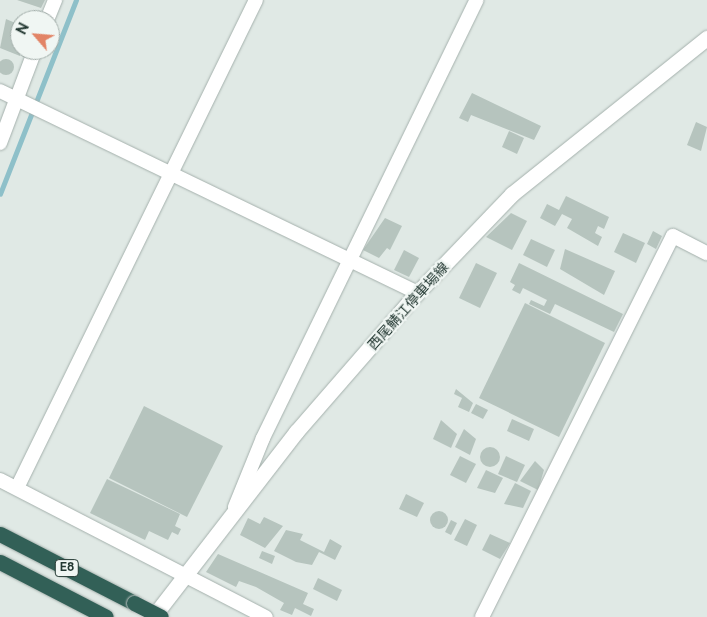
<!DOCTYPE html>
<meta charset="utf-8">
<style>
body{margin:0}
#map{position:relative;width:707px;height:617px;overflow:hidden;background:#e0e9e5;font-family:Raleway,"Noto Sans JP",sans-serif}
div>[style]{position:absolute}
.stream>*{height:4.5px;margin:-2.25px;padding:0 2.25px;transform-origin:2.25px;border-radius:2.25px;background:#8ec0c9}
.building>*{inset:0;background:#b6c4be}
.round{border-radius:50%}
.roads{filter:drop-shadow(0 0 1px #a4b0ac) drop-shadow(0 0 1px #a4b0ac)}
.minor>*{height:14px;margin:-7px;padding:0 7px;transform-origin:7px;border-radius:7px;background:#fff}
.secondary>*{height:15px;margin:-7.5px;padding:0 7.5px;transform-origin:7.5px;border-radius:7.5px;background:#fff}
.motorway>*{height:15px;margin:-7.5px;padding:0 7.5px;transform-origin:7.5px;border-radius:7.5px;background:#326057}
.bridges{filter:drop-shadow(0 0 1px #bdc3c2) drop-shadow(0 0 1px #bdc3c2)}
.motorway-bridge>*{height:15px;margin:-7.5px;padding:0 7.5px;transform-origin:7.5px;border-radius:7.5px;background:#326057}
span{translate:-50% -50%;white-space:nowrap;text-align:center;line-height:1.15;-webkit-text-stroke:4.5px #f0f6f3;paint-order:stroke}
.shield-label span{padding:1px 4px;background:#f0f6f3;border:1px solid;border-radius:4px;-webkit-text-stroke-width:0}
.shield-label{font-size:12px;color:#233832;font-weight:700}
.street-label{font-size:14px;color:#233832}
.north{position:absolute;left:10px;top:10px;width:50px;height:50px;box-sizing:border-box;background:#f0f6f3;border:1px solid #9eaaa6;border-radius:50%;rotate:297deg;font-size:14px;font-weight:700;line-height:20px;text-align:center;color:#233832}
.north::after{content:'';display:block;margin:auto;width:18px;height:22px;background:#e28466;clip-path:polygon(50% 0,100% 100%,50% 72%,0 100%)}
</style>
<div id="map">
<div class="stream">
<i style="left:0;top:194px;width:208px;rotate:-68.6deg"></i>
</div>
<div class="building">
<i style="clip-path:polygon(17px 0,45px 0,41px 8px)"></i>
<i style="clip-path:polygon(6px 19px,20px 25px,20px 56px,0 48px)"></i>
<i class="round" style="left:-2px;top:59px;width:16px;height:16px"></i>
<i style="clip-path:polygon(472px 93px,541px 126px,534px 140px,471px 115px,468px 122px,459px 118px)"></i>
<i style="clip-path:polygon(696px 122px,707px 127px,701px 151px,687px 145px)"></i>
<i style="clip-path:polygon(509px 131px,524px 138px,517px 154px,502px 147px)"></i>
<i style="clip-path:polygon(566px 196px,609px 217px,604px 229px,598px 226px,595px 233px,602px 237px,598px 246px,567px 228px,572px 219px,562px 214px,555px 226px,540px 218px,547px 204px,559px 210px)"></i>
<i style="clip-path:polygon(511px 213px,527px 221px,512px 250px,486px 237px)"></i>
<i style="clip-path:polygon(385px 218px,402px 226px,390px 250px,387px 248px,379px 258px,363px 250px)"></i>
<i style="clip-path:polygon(653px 231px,662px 236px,656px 249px,647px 244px)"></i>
<i style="clip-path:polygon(623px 233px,645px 243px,636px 263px,614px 252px)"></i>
<i style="clip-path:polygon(531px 239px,555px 250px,547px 267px,523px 255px)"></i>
<i style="clip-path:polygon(565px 249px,615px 271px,604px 295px,560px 269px)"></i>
<i style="clip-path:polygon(404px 250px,419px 258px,409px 277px,394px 270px)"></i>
<i style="clip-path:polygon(476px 263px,497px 273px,480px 308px,459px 298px)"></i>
<i style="clip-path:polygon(519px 263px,623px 314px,614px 332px,555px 304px,550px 314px,529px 304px,531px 300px,544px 306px,547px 300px,523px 288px,520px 294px,512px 290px,515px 285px,510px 282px)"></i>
<i style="clip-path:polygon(525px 303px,605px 343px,559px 437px,479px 398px)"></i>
<i style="clip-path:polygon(456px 389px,473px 403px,469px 412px,458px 407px,462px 398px,454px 394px)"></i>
<i style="clip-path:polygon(476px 404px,488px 410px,483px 419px,471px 413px)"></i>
<i style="clip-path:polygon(144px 406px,223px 446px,187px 517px,109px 478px)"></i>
<i style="clip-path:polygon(512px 419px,534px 429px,529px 441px,507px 431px)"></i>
<i style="clip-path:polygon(441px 420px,457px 434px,451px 448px,433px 439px)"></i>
<i style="clip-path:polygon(464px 429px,476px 439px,470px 455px,455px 447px)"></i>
<i class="round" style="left:480px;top:447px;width:20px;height:20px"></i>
<i style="clip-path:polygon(460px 456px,476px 464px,466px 483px,450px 475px)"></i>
<i style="clip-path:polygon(506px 456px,525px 465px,517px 482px,498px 474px)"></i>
<i style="clip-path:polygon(535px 461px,544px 470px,538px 490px,520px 481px)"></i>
<i style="clip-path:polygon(486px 470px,503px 478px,495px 493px,477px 488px)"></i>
<i style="clip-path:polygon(107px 479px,180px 514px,175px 526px,181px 529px,178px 535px,172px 532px,168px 540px,149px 531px,145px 540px,90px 513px)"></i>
<i style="clip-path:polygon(515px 483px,531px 491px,523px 508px,504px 504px)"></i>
<i style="clip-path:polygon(406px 494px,424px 503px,417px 517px,399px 509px)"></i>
<i class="round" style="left:430px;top:511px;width:18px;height:18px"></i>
<i style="clip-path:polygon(264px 517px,283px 526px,265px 548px,240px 535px,248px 518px,260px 524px)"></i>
<i style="clip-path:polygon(465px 519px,477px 525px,467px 546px,454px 540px)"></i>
<i style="clip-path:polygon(451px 520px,457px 523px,451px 535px,445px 532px)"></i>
<i style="clip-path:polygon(286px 530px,303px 534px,300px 540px,324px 552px,330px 539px,342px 546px,335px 560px,319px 552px,312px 565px,296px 562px,274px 551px)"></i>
<i style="clip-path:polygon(490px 534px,510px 543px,500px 559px,482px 550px)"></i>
<i style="clip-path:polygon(262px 551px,275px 556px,272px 564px,259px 558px)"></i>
<i style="clip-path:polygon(218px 554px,308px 593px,303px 604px,314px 609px,311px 616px,295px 608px,292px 615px,280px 610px,284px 603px,256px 587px,239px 581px,236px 587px,206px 572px)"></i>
<i style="clip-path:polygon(318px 578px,342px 590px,337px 601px,313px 589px)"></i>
</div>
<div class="roads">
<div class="minor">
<i style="left:47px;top:20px;width:22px;rotate:-68deg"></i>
<i style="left:0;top:91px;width:463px;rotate:25.8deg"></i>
<i style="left:0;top:143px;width:99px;rotate:-69.4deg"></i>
<i style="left:0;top:480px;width:299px;rotate:27.3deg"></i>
<i style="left:17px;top:488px;width:543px;rotate:-63.91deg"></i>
<i style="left:235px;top:507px;width:74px;rotate:-67.9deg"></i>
<i style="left:263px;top:438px;width:487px;rotate:-64deg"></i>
<i style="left:482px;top:617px;width:426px;rotate:-63.4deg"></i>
<i style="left:673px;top:236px;width:38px;rotate:27deg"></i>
</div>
<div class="secondary">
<i style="left:153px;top:617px;width:234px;rotate:-52.3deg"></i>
<i style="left:296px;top:432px;width:184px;rotate:-49deg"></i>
<i style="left:417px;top:293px;width:137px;rotate:-46.2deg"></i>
<i style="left:512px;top:194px;width:250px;rotate:-38.7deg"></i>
</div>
<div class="motorway">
<i style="left:0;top:534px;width:151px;rotate:27.2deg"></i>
<i style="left:0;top:562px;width:119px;rotate:27.4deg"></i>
</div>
</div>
<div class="bridges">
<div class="motorway-bridge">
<i style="left:134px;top:603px;width:30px;rotate:27deg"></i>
</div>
</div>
<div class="shield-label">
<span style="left:67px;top:568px">E8</span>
</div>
<div class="street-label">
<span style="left:408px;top:306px;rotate:-48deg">西尾鯖江停車場線</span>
</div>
<div class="north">N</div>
</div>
